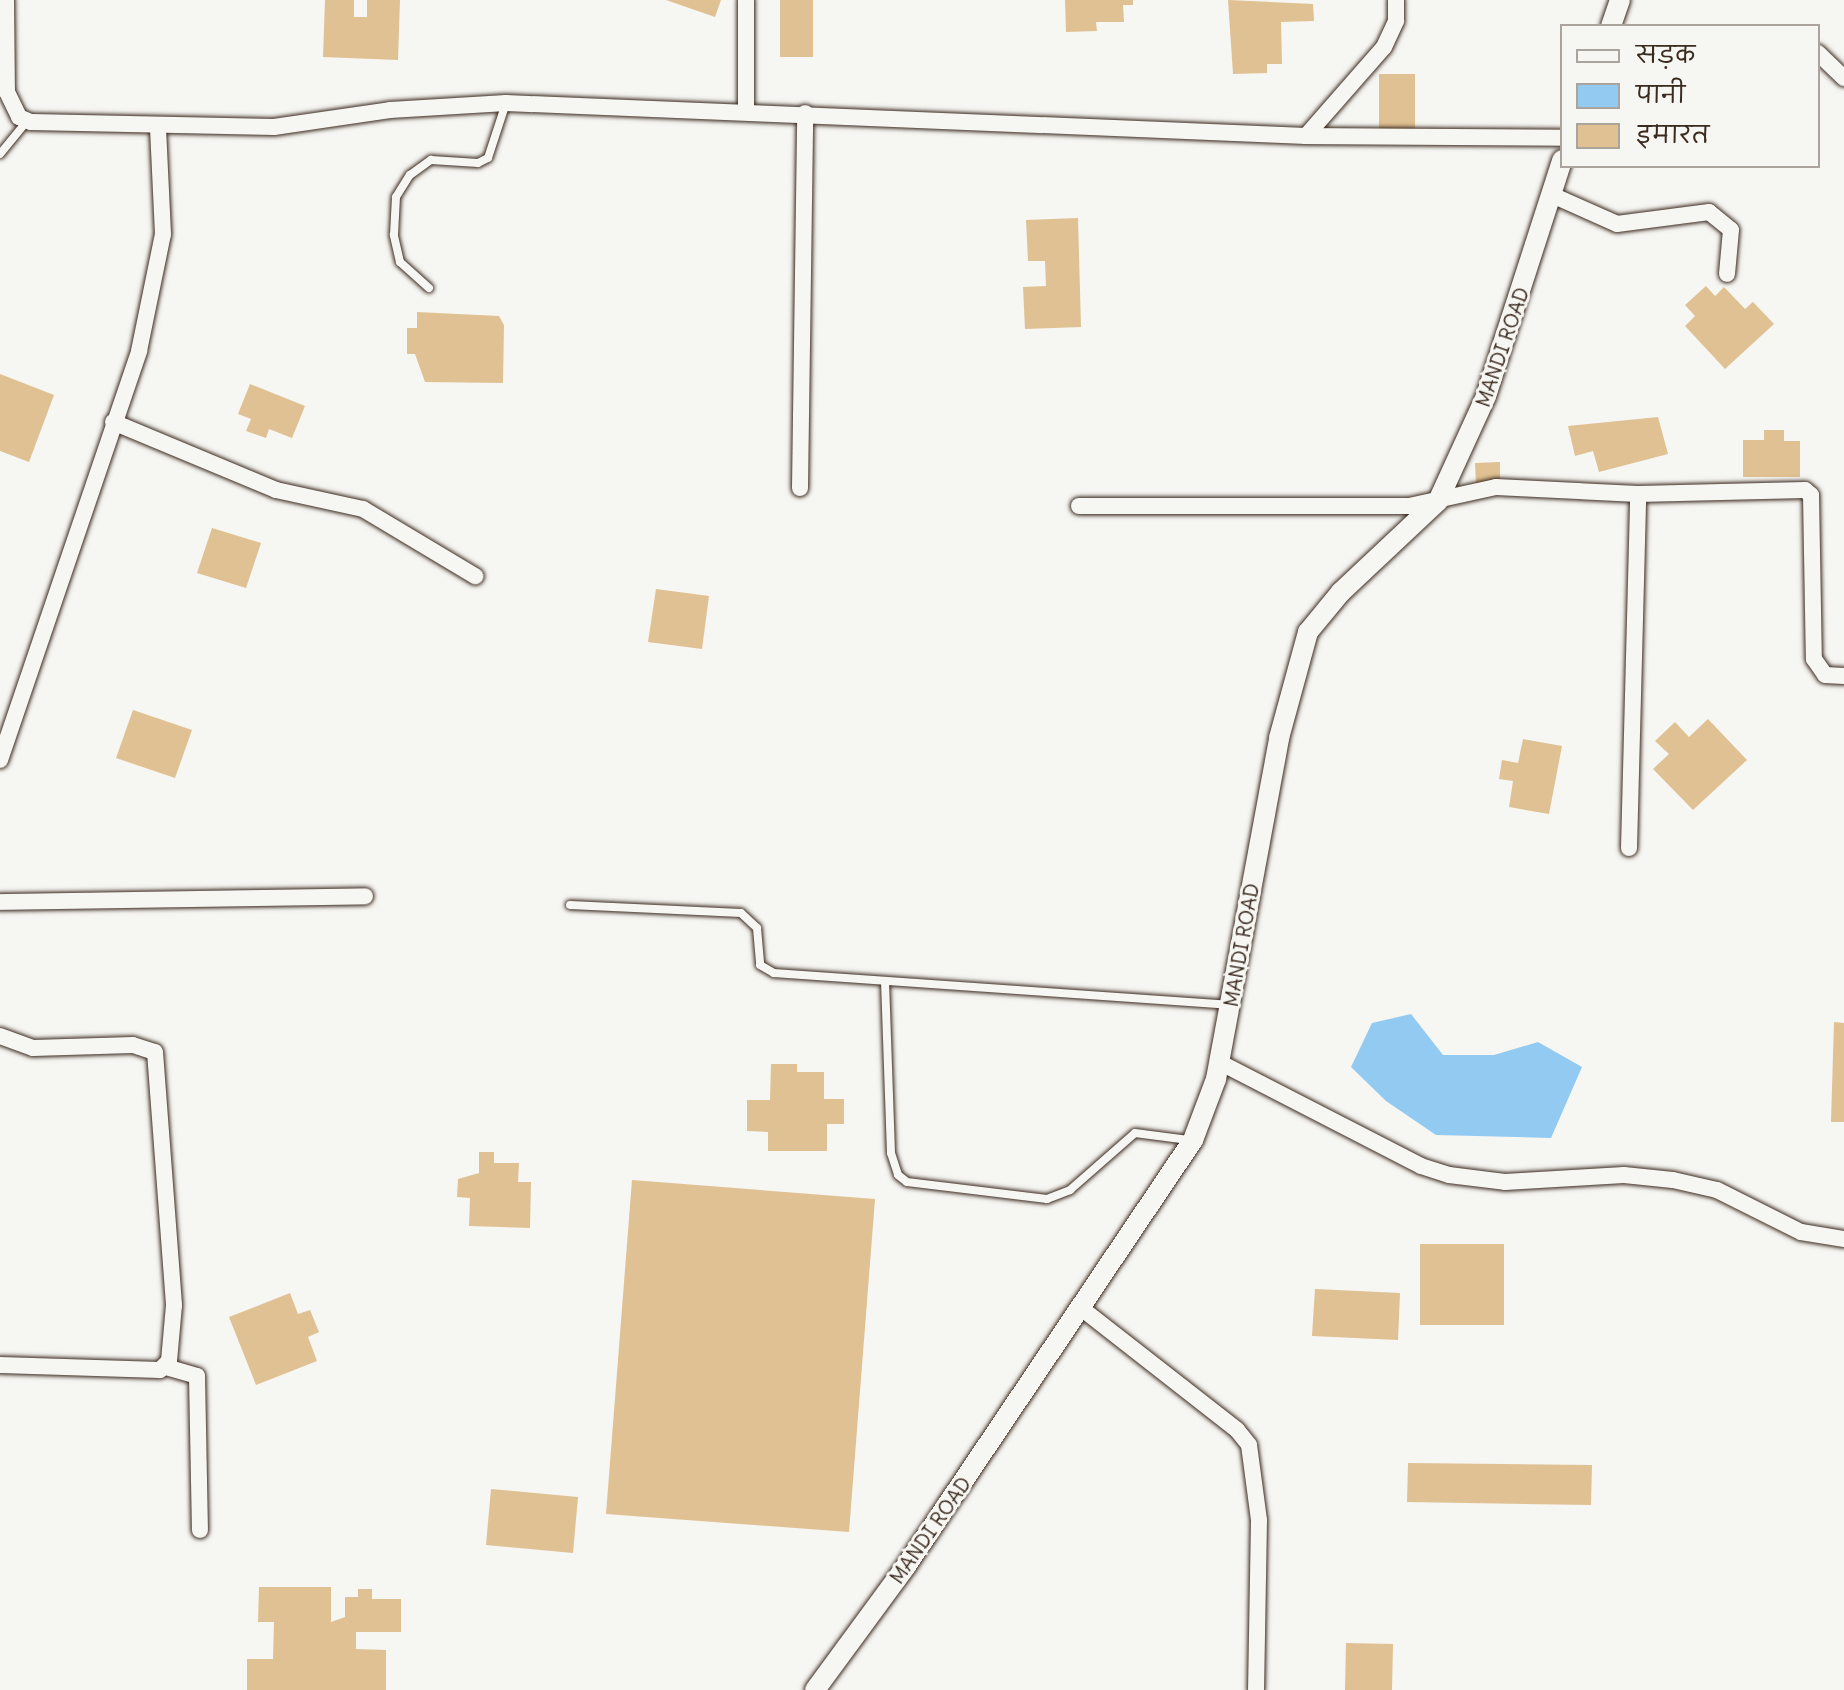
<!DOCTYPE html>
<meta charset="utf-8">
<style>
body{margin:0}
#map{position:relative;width:1844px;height:1690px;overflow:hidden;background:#f6f6f2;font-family:Delius,"Playpen Sans Deva",sans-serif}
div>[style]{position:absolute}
.water>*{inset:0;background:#93caf2}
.building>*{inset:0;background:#e0c193}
.roads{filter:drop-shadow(0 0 2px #3b2a1e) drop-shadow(0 0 2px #3b2a1e)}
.service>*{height:8px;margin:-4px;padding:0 4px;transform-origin:4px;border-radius:4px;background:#f6f6f2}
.minor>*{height:16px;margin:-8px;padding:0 8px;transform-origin:8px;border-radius:8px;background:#f6f6f2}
.tertiary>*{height:20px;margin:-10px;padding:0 10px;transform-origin:10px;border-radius:10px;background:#f6f6f2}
span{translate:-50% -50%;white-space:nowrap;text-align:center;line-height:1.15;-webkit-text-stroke:6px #f6f6f2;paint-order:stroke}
.street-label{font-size:20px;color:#3b2a1e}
.legend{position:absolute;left:1560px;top:24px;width:260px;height:144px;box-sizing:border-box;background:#f6f6f2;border:2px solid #aba49d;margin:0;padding:10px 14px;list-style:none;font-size:24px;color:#3b2a1e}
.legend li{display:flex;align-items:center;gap:16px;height:40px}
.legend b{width:40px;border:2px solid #aba49d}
</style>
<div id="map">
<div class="water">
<i style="clip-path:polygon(1411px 1014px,1443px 1055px,1494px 1055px,1538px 1042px,1582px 1067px,1551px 1138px,1436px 1135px,1386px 1101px,1351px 1067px,1372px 1023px)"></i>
</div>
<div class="building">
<i style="clip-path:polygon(325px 0,354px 0,354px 17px,367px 17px,367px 0,400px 0,398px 60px,323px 57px)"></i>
<i style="clip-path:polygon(666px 0,721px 0,715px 17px)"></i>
<i style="clip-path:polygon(780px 0,813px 0,813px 57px,780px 57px)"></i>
<i style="clip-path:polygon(1065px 0,1133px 0,1133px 5px,1123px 5px,1124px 22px,1096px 22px,1097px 31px,1066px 32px)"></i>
<i style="clip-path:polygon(1228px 0,1313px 4px,1314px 21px,1281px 22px,1282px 64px,1267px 64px,1267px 73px,1233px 74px)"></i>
<i style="clip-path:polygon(1379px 74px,1415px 74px,1415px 132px,1379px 131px)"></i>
<i style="clip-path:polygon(1078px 218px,1081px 327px,1025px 329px,1023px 287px,1046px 286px,1045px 261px,1028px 261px,1026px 220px)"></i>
<i style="clip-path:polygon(1706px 286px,1715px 296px,1724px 287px,1745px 309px,1753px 302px,1774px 324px,1725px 369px,1685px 326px,1695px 316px,1685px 305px)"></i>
<i style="clip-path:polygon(417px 312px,499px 316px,504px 325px,503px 383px,425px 382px,415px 354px,407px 354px,407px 328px,417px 328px)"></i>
<i style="clip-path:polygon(0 374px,54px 395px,29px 462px,0 451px)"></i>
<i style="clip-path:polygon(250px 384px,305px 406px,292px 438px,269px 429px,266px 438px,246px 431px,251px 419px,238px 414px)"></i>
<i style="clip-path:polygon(1658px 417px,1668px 454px,1599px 472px,1593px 451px,1575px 456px,1568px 426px)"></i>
<i style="clip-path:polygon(1764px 430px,1784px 430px,1784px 441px,1800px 441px,1800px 477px,1743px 477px,1743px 440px,1764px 440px)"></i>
<i style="clip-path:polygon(1500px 462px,1500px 482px,1476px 483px,1475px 463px)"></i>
<i style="clip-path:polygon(212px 528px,261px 543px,246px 588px,197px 573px)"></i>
<i style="clip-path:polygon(656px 589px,709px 596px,702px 649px,648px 642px)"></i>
<i style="clip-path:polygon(133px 710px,192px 730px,175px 778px,116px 758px)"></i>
<i style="clip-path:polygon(1708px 719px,1747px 760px,1693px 810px,1653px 769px,1669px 754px,1655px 741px,1675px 722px,1689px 737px)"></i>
<i style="clip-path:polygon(1523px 739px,1562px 746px,1549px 814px,1509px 807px,1513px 781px,1499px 779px,1502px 760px,1518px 763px)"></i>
<i style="clip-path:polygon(1834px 1022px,1844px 1023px,1844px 1122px,1831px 1122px)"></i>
<i style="clip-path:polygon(771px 1064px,797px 1064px,797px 1072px,824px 1072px,824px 1099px,844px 1099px,844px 1124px,827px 1124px,827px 1151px,768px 1151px,768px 1132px,747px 1131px,747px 1100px,770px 1100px)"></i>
<i style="clip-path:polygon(479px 1152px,494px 1152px,494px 1163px,519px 1163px,518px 1182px,531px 1182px,530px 1228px,469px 1226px,470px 1198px,457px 1197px,458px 1179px,479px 1173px)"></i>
<i style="clip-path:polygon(632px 1180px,875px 1199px,849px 1532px,606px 1514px)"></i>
<i style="clip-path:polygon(1420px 1244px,1504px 1244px,1504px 1325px,1420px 1325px)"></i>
<i style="clip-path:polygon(1315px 1289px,1400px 1293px,1398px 1340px,1312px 1336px)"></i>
<i style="clip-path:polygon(290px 1293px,298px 1314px,310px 1310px,319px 1332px,308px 1337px,317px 1361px,256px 1385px,229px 1317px)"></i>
<i style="clip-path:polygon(1408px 1463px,1592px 1465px,1591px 1505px,1407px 1502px)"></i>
<i style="clip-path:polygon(491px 1489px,578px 1497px,573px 1553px,486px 1545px)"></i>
<i style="clip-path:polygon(259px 1587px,331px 1587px,331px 1622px,345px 1617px,345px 1597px,358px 1597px,358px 1589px,372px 1589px,372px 1599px,401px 1599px,401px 1632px,356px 1632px,356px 1649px,386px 1650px,386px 1690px,247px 1690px,247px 1659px,273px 1659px,274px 1622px,258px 1622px)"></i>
<i style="clip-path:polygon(1346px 1643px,1393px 1644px,1392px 1690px,1345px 1690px)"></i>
</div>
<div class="roads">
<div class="service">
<i style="left:0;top:154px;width:43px;rotate:-50.7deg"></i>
<i style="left:429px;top:288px;width:39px;rotate:-138deg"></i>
<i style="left:400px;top:262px;width:28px;rotate:-103deg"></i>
<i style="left:394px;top:235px;width:38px;rotate:-87deg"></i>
<i style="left:396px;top:197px;width:26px;rotate:-58deg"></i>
<i style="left:410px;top:175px;width:26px;rotate:-36deg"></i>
<i style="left:431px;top:160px;width:47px;rotate:3.7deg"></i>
<i style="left:478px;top:163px;width:11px;rotate:-27deg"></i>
<i style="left:488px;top:158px;width:58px;rotate:-71.9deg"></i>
<i style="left:570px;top:905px;width:171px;rotate:2.7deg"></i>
<i style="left:741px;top:913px;width:22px;rotate:43deg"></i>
<i style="left:757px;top:928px;width:37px;rotate:85deg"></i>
<i style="left:760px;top:965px;width:16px;rotate:30deg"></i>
<i style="left:774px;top:973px;width:455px;rotate:4deg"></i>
<i style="left:885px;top:981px;width:172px;rotate:88deg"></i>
<i style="left:891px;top:1153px;width:23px;rotate:72deg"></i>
<i style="left:898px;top:1175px;width:11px;rotate:38deg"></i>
<i style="left:907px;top:1182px;width:141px;rotate:6.9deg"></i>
<i style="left:1047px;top:1199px;width:25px;rotate:-21deg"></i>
<i style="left:1070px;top:1190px;width:86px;rotate:-41.2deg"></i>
<i style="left:1135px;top:1133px;width:54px;rotate:7.4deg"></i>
</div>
<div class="minor">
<i style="left:6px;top:0;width:92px;rotate:89.4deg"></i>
<i style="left:7px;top:92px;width:28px;rotate:64deg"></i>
<i style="left:19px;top:117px;width:13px;rotate:23deg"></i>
<i style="left:31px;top:122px;width:243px;rotate:1.2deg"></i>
<i style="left:274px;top:127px;width:117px;rotate:-8.3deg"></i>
<i style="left:390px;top:110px;width:116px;rotate:-3.5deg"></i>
<i style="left:506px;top:103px;width:801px;rotate:2.36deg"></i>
<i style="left:1306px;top:136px;width:256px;rotate:0.4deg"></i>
<i style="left:746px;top:0;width:112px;rotate:90deg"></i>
<i style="left:1818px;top:53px;width:36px;rotate:44deg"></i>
<i style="left:1306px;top:136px;width:118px;rotate:-48.8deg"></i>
<i style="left:1384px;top:47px;width:29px;rotate:-65deg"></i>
<i style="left:1396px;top:21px;width:21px;rotate:-90deg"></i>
<i style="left:1552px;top:195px;width:71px;rotate:24deg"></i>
<i style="left:1617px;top:224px;width:93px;rotate:-7.4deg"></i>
<i style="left:1709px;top:212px;width:28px;rotate:39deg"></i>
<i style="left:1731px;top:230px;width:44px;rotate:95.2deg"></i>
<i style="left:113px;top:422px;width:177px;rotate:22.6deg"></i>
<i style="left:276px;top:490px;width:89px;rotate:12.3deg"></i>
<i style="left:363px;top:509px;width:131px;rotate:30.9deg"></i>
<i style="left:800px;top:488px;width:375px;rotate:-89.2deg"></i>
<i style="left:1079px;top:506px;width:330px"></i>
<i style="left:1409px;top:506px;width:89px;rotate:-12.3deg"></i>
<i style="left:1496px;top:487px;width:142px;rotate:2.8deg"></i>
<i style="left:1638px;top:494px;width:167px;rotate:-1.4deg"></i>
<i style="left:1805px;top:490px;width:8px;rotate:40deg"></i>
<i style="left:1811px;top:495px;width:164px;rotate:89deg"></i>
<i style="left:1814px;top:659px;width:19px;rotate:55deg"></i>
<i style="left:1825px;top:675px;width:19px;rotate:3deg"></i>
<i style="left:0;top:760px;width:432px;rotate:-71.2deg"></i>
<i style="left:139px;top:351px;width:119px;rotate:-78.4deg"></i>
<i style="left:163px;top:234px;width:107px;rotate:-92.7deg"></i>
<i style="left:1629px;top:848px;width:354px;rotate:-88.5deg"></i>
<i style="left:0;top:902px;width:365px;rotate:-0.9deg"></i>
<i style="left:0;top:1036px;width:35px;rotate:20deg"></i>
<i style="left:33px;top:1048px;width:100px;rotate:-1.7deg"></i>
<i style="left:133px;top:1045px;width:23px;rotate:18deg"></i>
<i style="left:155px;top:1052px;width:254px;rotate:85.7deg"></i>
<i style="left:174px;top:1305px;width:56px;rotate:95.1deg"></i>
<i style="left:169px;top:1361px;width:13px;rotate:135deg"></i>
<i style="left:160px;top:1370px;width:160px;rotate:-178.2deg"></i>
<i style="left:1219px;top:1062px;width:227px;rotate:27.2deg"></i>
<i style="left:1421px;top:1166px;width:29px;rotate:18deg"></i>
<i style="left:1449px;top:1175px;width:56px;rotate:7.1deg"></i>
<i style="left:1505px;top:1182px;width:119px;rotate:-3.4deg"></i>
<i style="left:1624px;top:1175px;width:49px;rotate:5.8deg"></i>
<i style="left:1673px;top:1180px;width:45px;rotate:12.8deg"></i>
<i style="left:1717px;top:1190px;width:94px;rotate:26.6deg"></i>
<i style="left:1801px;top:1232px;width:44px;rotate:9.2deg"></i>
<i style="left:1081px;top:1308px;width:198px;rotate:38deg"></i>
<i style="left:1237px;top:1430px;width:19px;rotate:51deg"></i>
<i style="left:1249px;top:1445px;width:76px;rotate:82.4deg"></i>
<i style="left:1259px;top:1520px;width:170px;rotate:91deg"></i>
<i style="left:166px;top:1367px;width:32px;rotate:16deg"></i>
<i style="left:197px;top:1376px;width:154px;rotate:88.9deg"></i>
</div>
<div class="tertiary">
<i style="left:1611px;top:26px;width:28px;rotate:-71deg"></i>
<i style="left:815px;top:1690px;width:154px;rotate:-53.7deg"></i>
<i style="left:906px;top:1566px;width:514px;rotate:-56.03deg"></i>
<i style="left:1193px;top:1140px;width:65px;rotate:-69.3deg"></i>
<i style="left:1216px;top:1079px;width:347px;rotate:-79.5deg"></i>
<i style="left:1279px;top:738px;width:110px;rotate:-74.7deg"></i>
<i style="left:1308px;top:632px;width:52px;rotate:-50.5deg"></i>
<i style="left:1341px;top:592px;width:133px;rotate:-43.2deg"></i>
<i style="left:1438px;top:501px;width:115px;rotate:-65.4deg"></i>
<i style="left:1486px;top:396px;width:248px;rotate:-72.1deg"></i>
</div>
</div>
<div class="street-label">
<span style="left:1502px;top:347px;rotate:-71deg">MANDI ROAD</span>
<span style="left:1241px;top:945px;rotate:-80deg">MANDI ROAD</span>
<span style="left:930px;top:1530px;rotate:-55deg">MANDI ROAD</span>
</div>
<ul class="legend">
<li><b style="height:10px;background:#f6f6f2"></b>सड़क</li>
<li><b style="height:22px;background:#93caf2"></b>पानी</li>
<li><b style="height:22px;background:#e0c193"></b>इमारत</li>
</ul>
</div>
